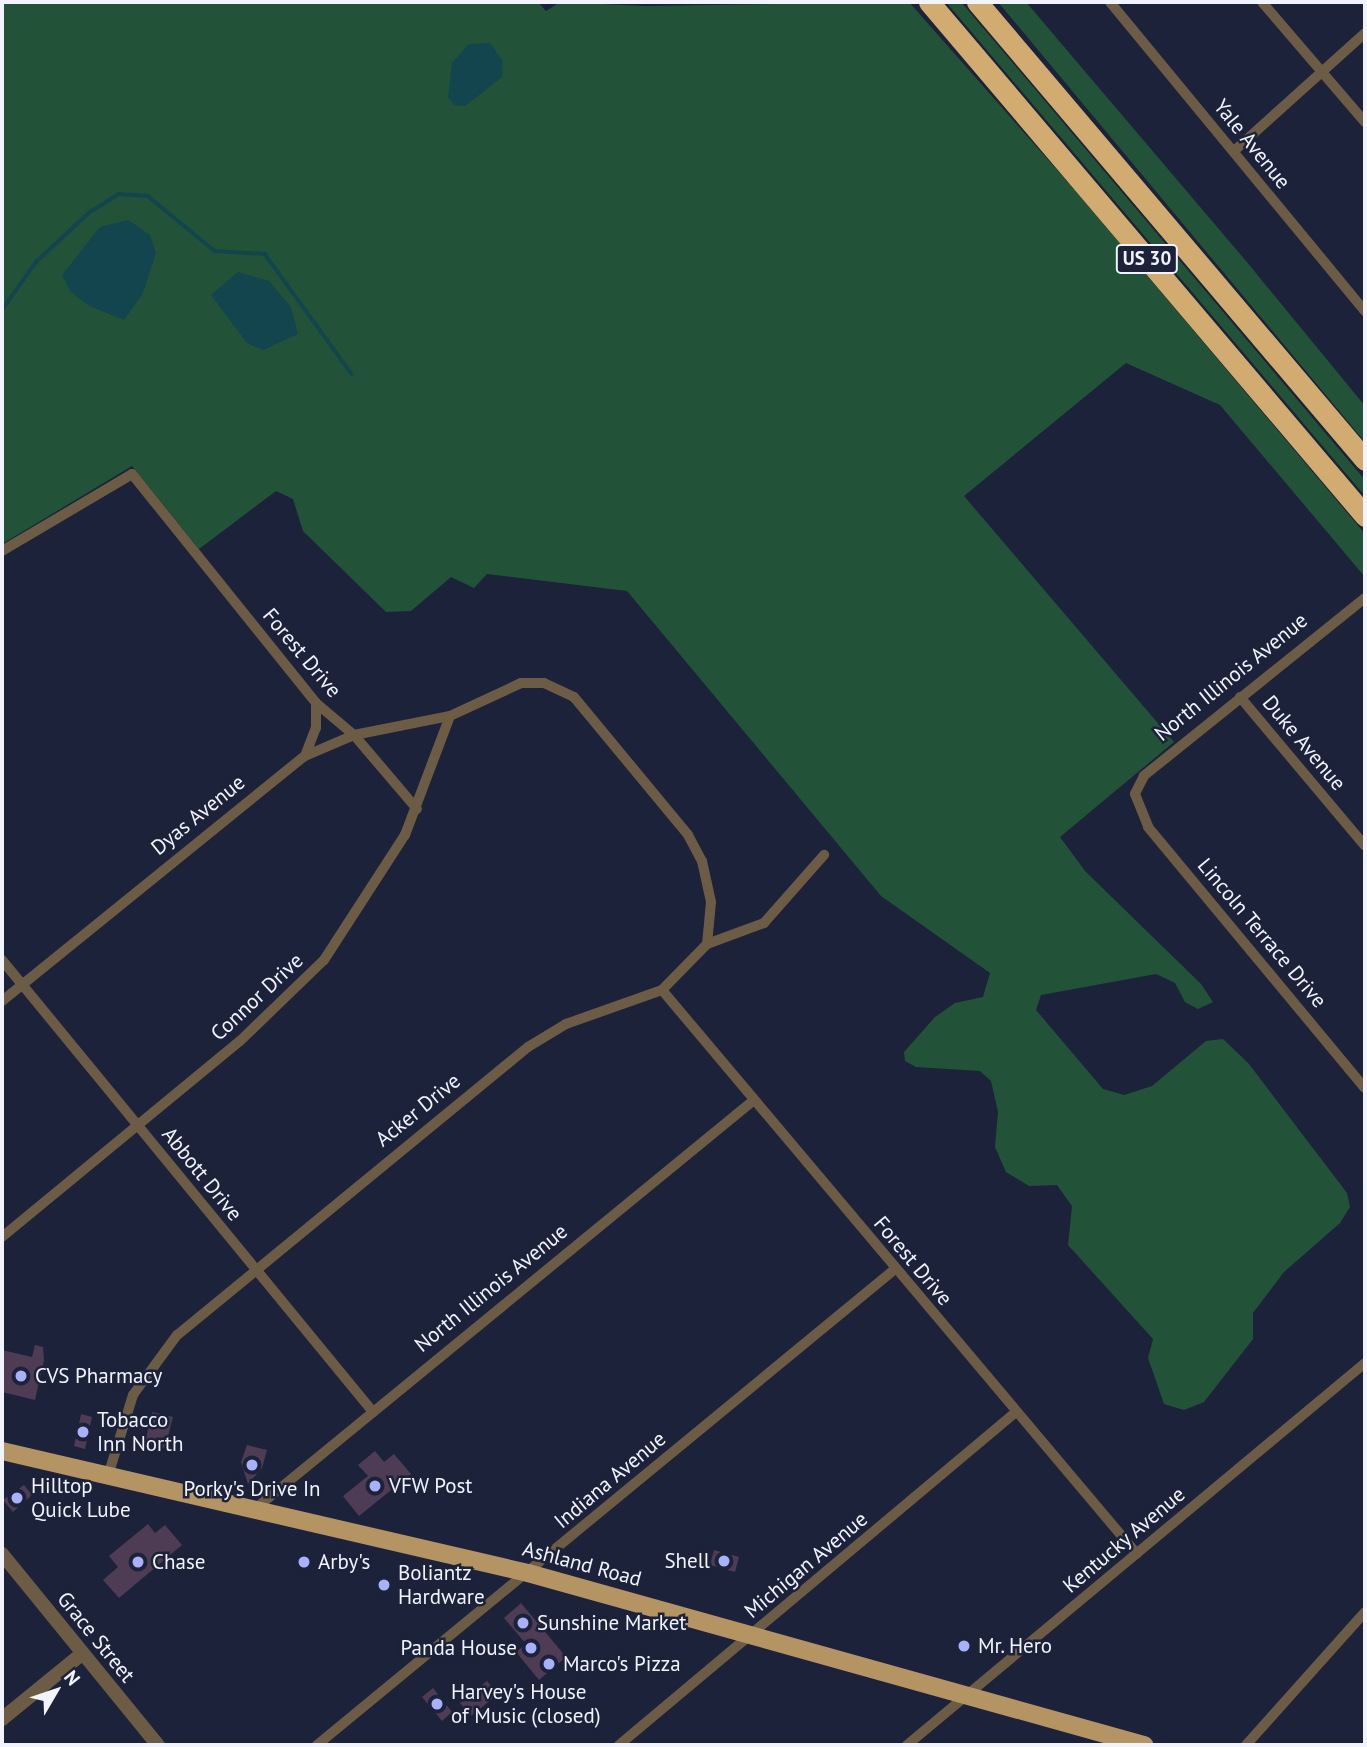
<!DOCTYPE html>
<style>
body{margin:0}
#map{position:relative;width:1367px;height:1747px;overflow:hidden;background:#1c223a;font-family:"PT Sans",sans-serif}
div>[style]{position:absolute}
.green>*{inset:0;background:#225338}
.water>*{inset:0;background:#12454d}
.stream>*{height:3.5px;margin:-1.75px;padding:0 1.75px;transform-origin:1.75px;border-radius:1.75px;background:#12454d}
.building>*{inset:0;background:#4e3c55}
.minor>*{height:10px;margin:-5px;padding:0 5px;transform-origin:5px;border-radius:5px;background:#6c5c45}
.tertiary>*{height:14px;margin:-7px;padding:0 7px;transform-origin:7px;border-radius:7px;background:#6c5c45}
.primary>*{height:18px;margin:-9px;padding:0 9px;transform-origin:9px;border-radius:9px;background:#b59464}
.motorway>*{height:21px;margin:-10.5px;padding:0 10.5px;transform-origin:10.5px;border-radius:10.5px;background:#d2ab70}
.dots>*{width:19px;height:19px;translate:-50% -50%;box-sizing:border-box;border:4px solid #1c223a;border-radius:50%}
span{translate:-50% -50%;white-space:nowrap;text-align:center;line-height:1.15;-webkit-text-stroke:5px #1c223a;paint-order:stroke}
.shield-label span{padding:2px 5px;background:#1c223a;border:2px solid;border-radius:5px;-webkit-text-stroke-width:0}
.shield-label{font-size:19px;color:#f1f4fe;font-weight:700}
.street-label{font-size:21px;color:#f1f4fe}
.poi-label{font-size:21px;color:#f1f4fe}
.left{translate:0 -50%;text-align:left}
.right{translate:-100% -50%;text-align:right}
.frame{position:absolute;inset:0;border:4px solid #f1f4fe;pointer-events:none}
.north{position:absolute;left:21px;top:1656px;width:70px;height:70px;-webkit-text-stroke:5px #1c223a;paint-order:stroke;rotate:51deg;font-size:19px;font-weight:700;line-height:28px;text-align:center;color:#f1f4fe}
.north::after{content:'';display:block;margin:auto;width:24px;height:32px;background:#f1f4fe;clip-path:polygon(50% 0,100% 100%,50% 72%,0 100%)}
</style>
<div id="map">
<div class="green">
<i style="clip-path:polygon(2px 2px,538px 2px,546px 11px,560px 2px,644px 6px,909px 2px,1080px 196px,1365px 534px,1365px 577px,1220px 405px,1126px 363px,964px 496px,1174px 742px,1060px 837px,1085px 871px,1201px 984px,1213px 1002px,1198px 1009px,1185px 1002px,1175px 983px,1156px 974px,1041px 995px,1036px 1010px,1103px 1089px,1124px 1095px,1152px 1086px,1206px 1041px,1223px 1039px,1249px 1064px,1347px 1193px,1350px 1207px,1340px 1223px,1284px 1272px,1253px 1313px,1253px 1339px,1204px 1402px,1184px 1410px,1164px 1404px,1148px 1358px,1153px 1339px,1068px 1245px,1072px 1206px,1057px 1185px,1029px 1186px,1006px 1172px,995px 1147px,998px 1112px,991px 1081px,980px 1071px,916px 1067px,905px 1061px,904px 1052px,935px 1017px,955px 1003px,983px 997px,990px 973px,881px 896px,627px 591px,487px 574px,474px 588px,451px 577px,411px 611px,386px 612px,303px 531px,293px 499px,276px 491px,199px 549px,132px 466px,2px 544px)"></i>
<i style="clip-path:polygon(946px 2px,961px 2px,1029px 82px,1365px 480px,1365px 496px)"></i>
<i style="clip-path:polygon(998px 2px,1026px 2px,1246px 261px,1365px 406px,1365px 442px)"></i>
</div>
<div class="water">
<i style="clip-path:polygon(490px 43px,503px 61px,502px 77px,465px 106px,454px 105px,448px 97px,452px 63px,469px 44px)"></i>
<i style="clip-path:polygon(128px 220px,150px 235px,156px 253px,143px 293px,124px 320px,89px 306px,70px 291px,62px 275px,100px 227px)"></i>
<i style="clip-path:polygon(238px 272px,269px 281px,291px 307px,298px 334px,263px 350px,247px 343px,211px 295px)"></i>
</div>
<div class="stream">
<i style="left:2px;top:310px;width:59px;rotate:-54.7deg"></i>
<i style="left:36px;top:262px;width:74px;rotate:-42.8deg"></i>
<i style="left:90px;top:212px;width:34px;rotate:-32deg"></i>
<i style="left:119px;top:194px;width:29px;rotate:4deg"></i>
<i style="left:148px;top:196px;width:87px;rotate:39.4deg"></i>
<i style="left:215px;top:251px;width:50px;rotate:3.4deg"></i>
<i style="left:265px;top:254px;width:148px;rotate:54.1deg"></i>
</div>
<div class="building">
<i style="clip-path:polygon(35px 1345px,43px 1347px,44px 1360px,35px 1400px,2px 1392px,2px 1350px,32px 1357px)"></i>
<i style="clip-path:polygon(152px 1412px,173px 1417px,165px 1448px,145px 1443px)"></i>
<i style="clip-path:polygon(81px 1414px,92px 1417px,85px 1449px,74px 1446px)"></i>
<i style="clip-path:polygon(247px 1445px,267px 1450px,262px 1468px,248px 1484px,241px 1462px)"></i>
<i style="clip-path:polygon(375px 1451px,384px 1462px,394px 1454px,411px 1474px,359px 1516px,343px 1496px,368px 1476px,358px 1465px)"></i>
<i style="clip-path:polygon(24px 1485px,32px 1495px,13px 1512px,3px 1500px)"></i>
<i style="clip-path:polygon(148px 1524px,155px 1533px,165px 1525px,182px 1545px,119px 1598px,103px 1580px,118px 1567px,109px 1556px)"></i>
<i style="clip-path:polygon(714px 1550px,739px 1557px,735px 1572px,710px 1565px)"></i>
<i style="clip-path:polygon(521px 1603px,566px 1657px,539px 1680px,516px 1652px,526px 1644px,504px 1618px)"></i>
<i style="clip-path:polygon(487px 1681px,498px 1694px,471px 1716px,460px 1703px)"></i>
<i style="clip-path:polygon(433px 1688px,452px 1712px,442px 1721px,422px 1697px)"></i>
</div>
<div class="minor">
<i style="left:1110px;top:2px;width:401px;rotate:50.5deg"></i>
<i style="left:1262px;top:2px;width:158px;rotate:49.4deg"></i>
<i style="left:1234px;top:151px;width:176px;rotate:-42deg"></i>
<i style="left:2px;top:551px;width:151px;rotate:-30.6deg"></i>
<i style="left:132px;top:474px;width:294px;rotate:51.2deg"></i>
<i style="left:316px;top:703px;width:50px;rotate:40.1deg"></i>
<i style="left:354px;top:735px;width:98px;rotate:-11.2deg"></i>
<i style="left:450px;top:716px;width:78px;rotate:-24.9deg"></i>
<i style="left:521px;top:683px;width:23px"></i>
<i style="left:544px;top:683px;width:33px;rotate:25deg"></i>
<i style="left:574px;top:697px;width:179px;rotate:50.4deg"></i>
<i style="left:688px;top:835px;width:30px;rotate:62deg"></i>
<i style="left:702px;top:861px;width:42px;rotate:77.6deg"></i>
<i style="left:711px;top:902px;width:42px;rotate:95.4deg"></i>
<i style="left:707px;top:944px;width:64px;rotate:134.4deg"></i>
<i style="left:662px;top:990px;width:102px;rotate:160.5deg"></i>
<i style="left:566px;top:1024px;width:44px;rotate:148.8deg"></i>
<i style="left:528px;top:1047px;width:454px;rotate:140.6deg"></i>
<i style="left:177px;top:1335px;width:74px;rotate:126.3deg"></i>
<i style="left:133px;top:1395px;width:85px;rotate:107.2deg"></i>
<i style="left:1365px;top:598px;width:284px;rotate:141.2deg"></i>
<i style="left:1144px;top:776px;width:20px;rotate:117deg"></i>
<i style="left:1135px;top:794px;width:35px;rotate:68deg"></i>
<i style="left:1148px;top:827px;width:339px;rotate:50.3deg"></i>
<i style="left:1240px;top:697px;width:194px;rotate:50deg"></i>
<i style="left:305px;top:756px;width:30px;rotate:-69deg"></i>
<i style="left:316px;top:728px;width:25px;rotate:-90deg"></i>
<i style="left:707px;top:944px;width:61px;rotate:-20.2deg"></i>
<i style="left:764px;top:923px;width:91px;rotate:-48.6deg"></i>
<i style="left:2px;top:960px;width:585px;rotate:50.62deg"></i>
<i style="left:662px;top:990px;width:737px;rotate:49.9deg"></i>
<i style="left:2px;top:1001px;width:390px;rotate:-39deg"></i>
<i style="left:305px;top:756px;width:53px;rotate:-23.2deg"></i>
<i style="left:354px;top:735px;width:97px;rotate:49.6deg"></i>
<i style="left:2px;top:1237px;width:308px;rotate:-39.5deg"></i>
<i style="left:240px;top:1041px;width:117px;rotate:-44deg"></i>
<i style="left:324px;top:960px;width:149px;rotate:-57.1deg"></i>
<i style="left:405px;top:835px;width:127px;rotate:-69.3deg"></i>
<i style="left:255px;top:1509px;width:645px;rotate:-39.34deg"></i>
<i style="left:317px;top:1745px;width:749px;rotate:-39.47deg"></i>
<i style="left:619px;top:1745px;width:518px;rotate:-39.99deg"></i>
<i style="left:907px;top:1745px;width:596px;rotate:-39.83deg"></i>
<i style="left:1246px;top:1745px;width:178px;rotate:-48.2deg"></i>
</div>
<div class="tertiary">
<i style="left:2px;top:1554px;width:247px;rotate:50.8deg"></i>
<i style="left:2px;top:1719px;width:104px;rotate:-39.2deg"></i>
</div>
<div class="primary">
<i style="left:2px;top:1451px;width:540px;rotate:13.06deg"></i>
<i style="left:528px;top:1573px;width:640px;rotate:15.6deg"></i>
</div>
<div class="motorway">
<i style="left:929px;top:2px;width:674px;rotate:49.69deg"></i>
<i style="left:977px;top:2px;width:600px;rotate:49.73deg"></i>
</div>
<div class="dots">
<i style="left:21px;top:1376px;background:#a7b1fc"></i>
<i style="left:83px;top:1432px;background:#a7b1fc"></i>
<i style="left:252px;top:1465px;background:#a7b1fc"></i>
<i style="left:375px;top:1486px;background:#a7b1fc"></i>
<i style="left:17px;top:1498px;background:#a7b1fc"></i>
<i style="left:724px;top:1561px;background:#a7b1fc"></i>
<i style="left:138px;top:1562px;background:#a7b1fc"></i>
<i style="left:304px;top:1562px;background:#a7b1fc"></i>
<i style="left:384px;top:1585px;background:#a7b1fc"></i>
<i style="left:523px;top:1623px;background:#a7b1fc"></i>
<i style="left:964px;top:1646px;background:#a7b1fc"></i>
<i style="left:531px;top:1648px;background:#a7b1fc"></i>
<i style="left:549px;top:1664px;background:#a7b1fc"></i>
<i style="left:437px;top:1704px;background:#a7b1fc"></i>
</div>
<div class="shield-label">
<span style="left:1147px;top:259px">US 30</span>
</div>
<div class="street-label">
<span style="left:1252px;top:144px;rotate:51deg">Yale Avenue</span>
<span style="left:302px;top:653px;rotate:50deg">Forest Drive</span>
<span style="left:1231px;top:677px;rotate:-39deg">North Illinois Avenue</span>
<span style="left:1304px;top:743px;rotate:50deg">Duke Avenue</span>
<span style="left:198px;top:815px;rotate:-39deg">Dyas Avenue</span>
<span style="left:1262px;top:933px;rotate:50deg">Lincoln Terrace Drive</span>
<span style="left:257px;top:997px;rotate:-43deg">Connor Drive</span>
<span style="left:418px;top:1110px;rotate:-39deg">Acker Drive</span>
<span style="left:202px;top:1174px;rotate:51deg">Abbott Drive</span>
<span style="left:913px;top:1261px;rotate:50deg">Forest Drive</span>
<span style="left:491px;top:1288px;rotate:-39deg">North Illinois Avenue</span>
<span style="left:610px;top:1480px;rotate:-40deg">Indiana Avenue</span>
<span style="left:1124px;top:1540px;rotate:-40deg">Kentucky Avenue</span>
<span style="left:582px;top:1564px;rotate:15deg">Ashland Road</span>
<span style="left:806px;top:1565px;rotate:-40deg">Michigan Avenue</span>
<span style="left:96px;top:1637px;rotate:51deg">Grace Street</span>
</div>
<div class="poi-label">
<span class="left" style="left:35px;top:1376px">CVS Pharmacy</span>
<span class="left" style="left:97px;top:1432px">Tobacco<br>Inn North</span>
<span class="left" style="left:31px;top:1498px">Hilltop<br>Quick Lube</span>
<span class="left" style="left:389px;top:1486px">VFW Post</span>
<span style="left:252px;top:1489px">Porky's Drive In</span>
<span class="right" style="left:710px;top:1561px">Shell</span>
<span class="left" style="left:152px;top:1562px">Chase</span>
<span class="left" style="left:318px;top:1562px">Arby's</span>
<span class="left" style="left:398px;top:1585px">Boliantz<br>Hardware</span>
<span class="left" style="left:537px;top:1623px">Sunshine Market</span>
<span class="left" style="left:978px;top:1646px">Mr. Hero</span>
<span class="right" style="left:517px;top:1648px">Panda House</span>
<span class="left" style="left:563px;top:1664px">Marco's Pizza</span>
<span class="left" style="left:451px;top:1704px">Harvey's House<br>of Music (closed)</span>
</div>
<div class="frame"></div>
<div class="north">N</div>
</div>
